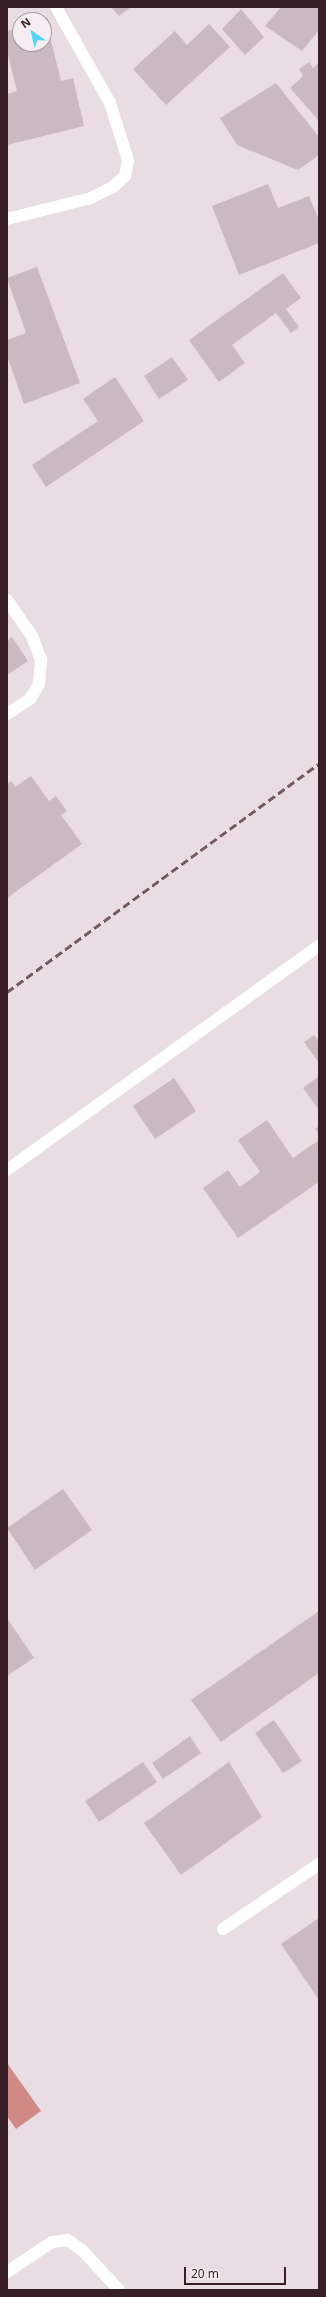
<!DOCTYPE html>
<style>
body{margin:0}
#map{position:relative;width:326px;height:2297px;overflow:hidden;background:#e9dde3;font-family:"Noto Sans",sans-serif}
div>[style]{position:absolute}
.water>*{inset:0;background:#d08a83}
.building>*{inset:0;background:#cab9c1}
.minor>*{height:12px;margin:-6px;padding:0 6px;transform-origin:6px;border-radius:6px;background:#fff}
.rail>*{height:3px;margin-top:-1.5px;transform-origin:0;background:repeating-linear-gradient(90deg,#745862 0 8px,transparent 0 12px)}
span{translate:-50% -50%;white-space:nowrap;text-align:center;line-height:1.15;-webkit-text-stroke:4px #f6edf2;paint-order:stroke}
.frame{position:absolute;inset:0;border:8px solid #381f27;pointer-events:none}
.north{position:absolute;left:12px;top:12px;width:40px;height:40px;box-sizing:border-box;background:#f6edf2;border:1px solid #aa9ba1;border-radius:50%;rotate:326deg;font-size:11px;font-weight:700;line-height:16px;text-align:center;color:#381f27}
.north::after{content:'';display:block;margin:auto;width:14px;height:18px;background:#50d6f4;clip-path:polygon(50% 0,100% 100%,50% 72%,0 100%)}
.scale{position:absolute;left:184px;top:2267px;width:102px;height:18px;box-sizing:border-box;border:2px solid #381f27;border-top:0;padding-left:5px;font-size:12px;line-height:14px;white-space:nowrap;color:#381f27;-webkit-text-stroke:3px #f6edf2;paint-order:stroke}
</style>
<div id="map">
<div class="water">
<i style="clip-path:polygon(7px 2063px,41px 2111px,16px 2129px,7px 2116px)"></i>
</div>
<div class="building">
<i style="clip-path:polygon(111px 7px,131px 7px,119px 16px)"></i>
<i style="clip-path:polygon(281px 7px,319px 7px,319px 30px,302px 51px,265px 26px)"></i>
<i style="clip-path:polygon(241px 9px,264px 37px,245px 55px,222px 29px)"></i>
<i style="clip-path:polygon(46px 21px,61px 81px,73px 78px,84px 126px,7px 145px,7px 94px,17px 91px,7px 51px,7px 31px,20px 28px,20px 44px,44px 44px)"></i>
<i style="clip-path:polygon(209px 24px,230px 47px,166px 105px,133px 69px,175px 31px,187px 45px)"></i>
<i style="clip-path:polygon(309px 62px,313px 68px,319px 62px,319px 121px,290px 88px,303px 76px,299px 69px)"></i>
<i style="clip-path:polygon(276px 83px,319px 137px,319px 155px,298px 170px,237px 145px,220px 118px)"></i>
<i style="clip-path:polygon(268px 184px,278px 208px,309px 196px,319px 220px,319px 243px,239px 275px,212px 206px)"></i>
<i style="clip-path:polygon(37px 267px,80px 383px,24px 404px,7px 356px,7px 340px,26px 333px,7px 278px)"></i>
<i style="clip-path:polygon(283px 273px,301px 298px,286px 309px,299px 327px,291px 333px,276px 313px,232px 345px,245px 363px,219px 382px,189px 340px)"></i>
<i style="clip-path:polygon(172px 357px,188px 380px,159px 399px,144px 376px)"></i>
<i style="clip-path:polygon(115px 377px,144px 421px,46px 487px,32px 465px,98px 421px,83px 399px)"></i>
<i style="clip-path:polygon(12px 637px,28px 661px,7px 675px,7px 641px)"></i>
<i style="clip-path:polygon(31px 776px,49px 801px,56px 796px,67px 811px,61px 815px,82px 844px,7px 898px,7px 784px,12px 781px,15px 787px)"></i>
<i style="clip-path:polygon(314px 1035px,319px 1041px,319px 1063px,304px 1042px)"></i>
<i style="clip-path:polygon(319px 1076px,319px 1110px,303px 1088px)"></i>
<i style="clip-path:polygon(174px 1078px,196px 1111px,155px 1139px,133px 1106px)"></i>
<i style="clip-path:polygon(267px 1120px,293px 1158px,319px 1140px,319px 1182px,238px 1238px,203px 1188px,228px 1170px,240px 1187px,260px 1172px,238px 1140px)"></i>
<i style="clip-path:polygon(319px 1126px,319px 1134px,315px 1129px)"></i>
<i style="clip-path:polygon(63px 1489px,92px 1530px,35px 1570px,7px 1528px)"></i>
<i style="clip-path:polygon(319px 1611px,319px 1673px,221px 1742px,191px 1700px)"></i>
<i style="clip-path:polygon(7px 1618px,34px 1658px,7px 1676px)"></i>
<i style="clip-path:polygon(274px 1720px,302px 1761px,283px 1773px,255px 1733px)"></i>
<i style="clip-path:polygon(190px 1736px,201px 1753px,163px 1779px,152px 1763px)"></i>
<i style="clip-path:polygon(143px 1762px,157px 1782px,99px 1822px,85px 1801px)"></i>
<i style="clip-path:polygon(229px 1762px,262px 1817px,181px 1875px,144px 1823px)"></i>
<i style="clip-path:polygon(319px 1918px,319px 2000px,281px 1944px)"></i>
</div>
<div class="minor">
<i style="left:7px;top:219px;width:87px;rotate:-14deg"></i>
<i style="left:91px;top:198px;width:25px;rotate:-27deg"></i>
<i style="left:113px;top:187px;width:16px;rotate:-43deg"></i>
<i style="left:125px;top:176px;width:16px;rotate:-79deg"></i>
<i style="left:128px;top:160px;width:60px;rotate:-107.5deg"></i>
<i style="left:110px;top:103px;width:110px;rotate:-119.4deg"></i>
<i style="left:7px;top:600px;width:44px;rotate:55.2deg"></i>
<i style="left:32px;top:636px;width:26px;rotate:69deg"></i>
<i style="left:41px;top:660px;width:24px;rotate:95deg"></i>
<i style="left:39px;top:684px;width:17px;rotate:121deg"></i>
<i style="left:30px;top:699px;width:27px;rotate:147deg"></i>
<i style="left:7px;top:1170px;width:384px;rotate:-35.7deg"></i>
<i style="left:223px;top:1929px;width:116px;rotate:-34.1deg"></i>
<i style="left:7px;top:2272px;width:54px;rotate:-33.7deg"></i>
<i style="left:52px;top:2242px;width:16px;rotate:-7deg"></i>
<i style="left:68px;top:2240px;width:17px;rotate:36deg"></i>
<i style="left:82px;top:2250px;width:54px;rotate:47.2deg"></i>
</div>
<div class="rail">
<i style="left:7px;top:992px;width:386px;rotate:-36.2deg"></i>
</div>
<div class="frame"></div>
<div class="north">N</div>
<div class="scale">20 m</div>
</div>
